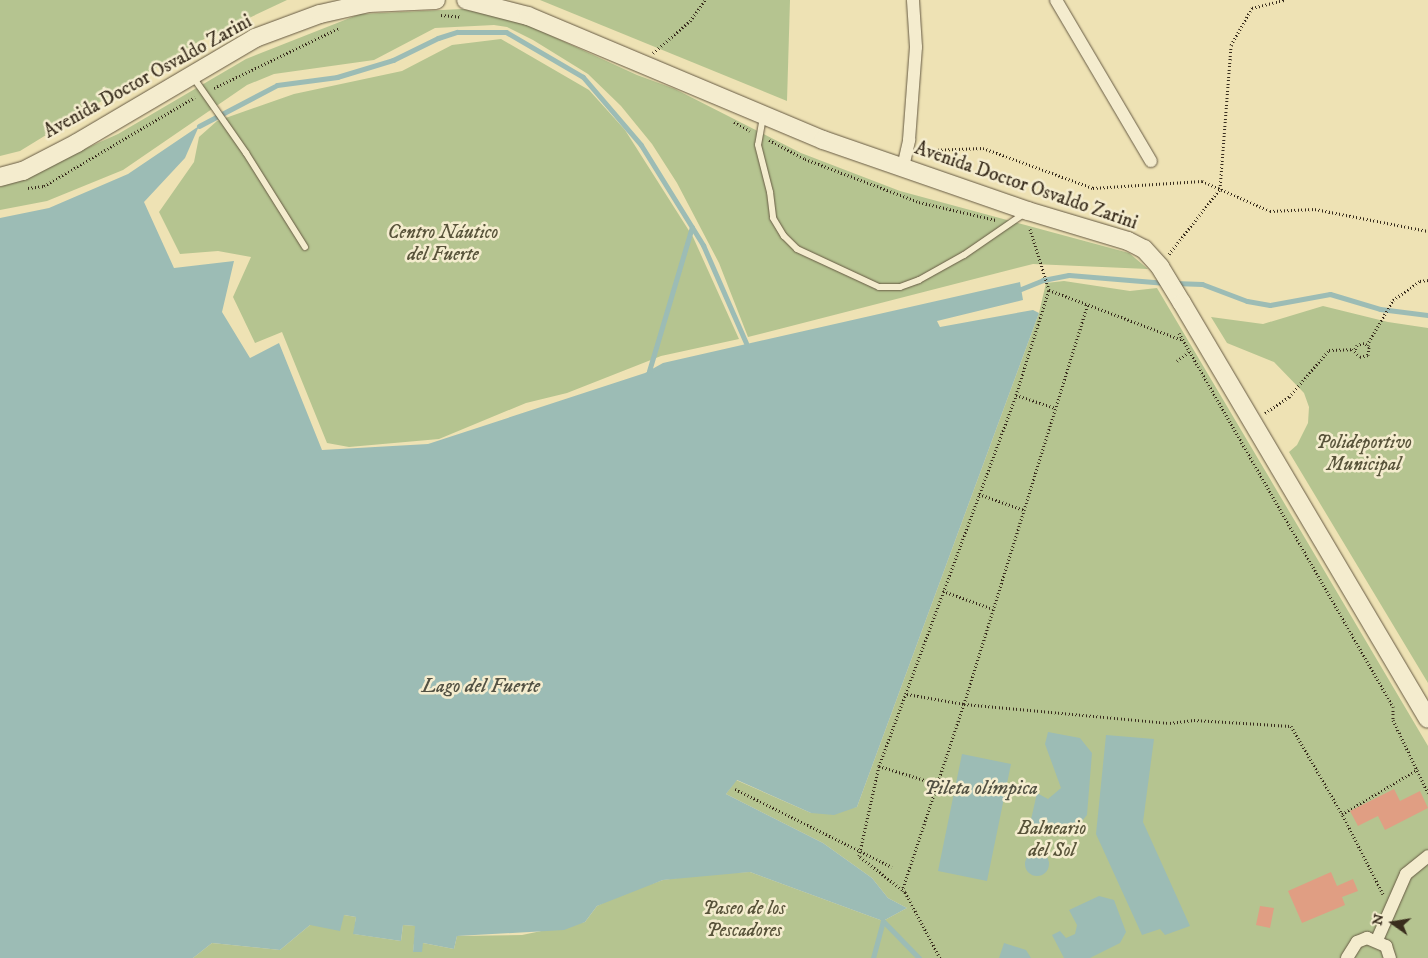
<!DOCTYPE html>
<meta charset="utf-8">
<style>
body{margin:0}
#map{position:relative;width:1428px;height:958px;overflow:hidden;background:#eee2b4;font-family:"IM FELL DW Pica",serif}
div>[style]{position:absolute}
.green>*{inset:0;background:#b5c490}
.water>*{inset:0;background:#9cbcb5}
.round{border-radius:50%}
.stream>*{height:5px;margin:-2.5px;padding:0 2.5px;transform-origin:2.5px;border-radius:2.5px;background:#9cbcb5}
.building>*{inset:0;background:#e09e83}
.path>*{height:3px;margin-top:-1.5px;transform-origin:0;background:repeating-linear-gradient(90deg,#392d1d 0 1px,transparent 0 3.5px)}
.roads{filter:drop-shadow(0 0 1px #665a43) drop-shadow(0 0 1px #665a43)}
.lane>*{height:6px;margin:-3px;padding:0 3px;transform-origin:3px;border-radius:3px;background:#f4ecce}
.street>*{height:12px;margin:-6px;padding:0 6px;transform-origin:6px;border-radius:6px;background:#f4ecce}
.secondary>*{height:18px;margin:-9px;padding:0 9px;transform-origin:9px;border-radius:9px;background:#f4ecce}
span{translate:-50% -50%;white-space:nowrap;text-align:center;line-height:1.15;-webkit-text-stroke:5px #f4ecce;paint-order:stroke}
.street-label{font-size:19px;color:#392d1d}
.park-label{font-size:19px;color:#58533a;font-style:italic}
.water-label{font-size:20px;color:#525143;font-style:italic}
.north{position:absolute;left:1368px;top:898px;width:50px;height:50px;-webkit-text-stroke:4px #f4ecce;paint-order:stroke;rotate:283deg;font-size:14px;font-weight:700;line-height:20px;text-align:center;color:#392d1d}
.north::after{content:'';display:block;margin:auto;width:18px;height:22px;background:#392d1d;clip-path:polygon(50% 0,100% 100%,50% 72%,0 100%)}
</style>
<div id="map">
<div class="green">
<i style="clip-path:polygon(0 0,287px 0,198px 42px,20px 151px,0 156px)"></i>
<i style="clip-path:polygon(540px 0,790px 0,787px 101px)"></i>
<i style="clip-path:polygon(462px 9px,517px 20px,637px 75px,675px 89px,801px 153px,900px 191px,1129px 253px,1148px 269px,1033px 264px,748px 337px,719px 263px,677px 183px,652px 144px,621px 106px,588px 74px,533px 40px,507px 27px,494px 25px,435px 28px,374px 60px,274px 74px,247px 85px,123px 170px,47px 201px,0 210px,0 187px,118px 134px,246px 59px,360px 14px)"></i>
<i style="clip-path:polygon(501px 39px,589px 90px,625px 130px,693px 237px,739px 339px,661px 356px,567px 393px,526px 403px,439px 439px,349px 447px,327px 443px,282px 332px,255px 343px,233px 297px,251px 257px,218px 251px,180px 254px,159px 212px,194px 162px,199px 137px,217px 121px,294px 94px,402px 71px,452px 45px)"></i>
<i style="clip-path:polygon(1064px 281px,1130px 291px,1157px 288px,1428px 746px,1428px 958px,193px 958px,212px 943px,280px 950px,310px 925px,344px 915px,356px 917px,354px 934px,401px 941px,403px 925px,416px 926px,413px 952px,423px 943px,454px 949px,457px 936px,522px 935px,585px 922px,597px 906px,619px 895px,663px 880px,706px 874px,750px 872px,883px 921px,907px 908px,888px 898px,872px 878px,823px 843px,726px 794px,736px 780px,811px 813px,857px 807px,1039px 313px,1046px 283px)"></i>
<i style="clip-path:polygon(1323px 306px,1388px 322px,1428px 328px,1428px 683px,1289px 452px,1297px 445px,1308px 423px,1309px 407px,1304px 393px,1274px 362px,1227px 343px,1211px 317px,1263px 324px)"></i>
</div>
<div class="water">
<i style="clip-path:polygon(199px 126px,185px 158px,144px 202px,174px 268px,234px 261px,222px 312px,250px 358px,279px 343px,322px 450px,428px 444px,645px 373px,663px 363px,1020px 282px,1023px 300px,937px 321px,940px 327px,1033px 310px,1039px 313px,857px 807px,834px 815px,811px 813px,737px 780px,726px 794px,823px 843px,872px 878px,888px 898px,907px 908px,883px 921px,750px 872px,663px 880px,597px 906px,585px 922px,564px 930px,457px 936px,454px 949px,423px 943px,422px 952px,413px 952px,415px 926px,403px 925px,401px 941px,353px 934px,356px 917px,344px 915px,340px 931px,310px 925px,280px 950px,212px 943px,193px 958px,0 958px,0 218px,49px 208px,128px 174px)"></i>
<i style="clip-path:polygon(1048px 732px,1080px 738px,1092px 753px,1087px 815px,1077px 827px,1030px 824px,1037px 793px,1048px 799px,1061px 788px,1045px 744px)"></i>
<i style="clip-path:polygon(1106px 735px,1154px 739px,1143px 822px,1190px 926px,1165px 935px,1160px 929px,1142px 935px,1096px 834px)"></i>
<i style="clip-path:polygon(962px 754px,1011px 764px,987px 881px,938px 871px)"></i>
<i class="round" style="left:1025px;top:852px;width:24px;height:24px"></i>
<i style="clip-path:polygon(1099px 896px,1114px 900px,1126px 932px,1120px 943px,1090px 958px,1064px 958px,1052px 935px,1060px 931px,1066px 938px,1075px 934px,1077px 925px,1069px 910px)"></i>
<i style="clip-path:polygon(1004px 943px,1026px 950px,1031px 958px,999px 958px)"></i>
</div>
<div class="stream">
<i style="left:199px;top:126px;width:88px;rotate:-27.7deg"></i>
<i style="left:277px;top:85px;width:61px;rotate:-7.6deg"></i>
<i style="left:337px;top:77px;width:59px;rotate:-16.9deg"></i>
<i style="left:393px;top:60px;width:50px;rotate:-26.1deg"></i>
<i style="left:438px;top:38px;width:20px;rotate:-18deg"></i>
<i style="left:457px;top:32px;width:49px"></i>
<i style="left:506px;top:32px;width:89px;rotate:30.3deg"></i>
<i style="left:583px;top:77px;width:89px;rotate:49.5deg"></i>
<i style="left:641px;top:145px;width:118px;rotate:58.2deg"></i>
<i style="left:703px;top:245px;width:107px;rotate:66.3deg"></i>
<i style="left:1174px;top:283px;width:28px;rotate:2deg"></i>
<i style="left:1202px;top:284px;width:48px;rotate:20.7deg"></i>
<i style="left:1247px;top:301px;width:23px;rotate:10deg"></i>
<i style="left:1270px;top:305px;width:61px;rotate:-10.4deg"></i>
<i style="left:1330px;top:294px;width:52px;rotate:16.7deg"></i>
<i style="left:1380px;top:309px;width:48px;rotate:7.1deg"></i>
<i style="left:1021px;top:289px;width:24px;rotate:-22deg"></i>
<i style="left:1043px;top:280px;width:26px;rotate:-11deg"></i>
<i style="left:1069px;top:275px;width:97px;rotate:4.7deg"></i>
<i style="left:649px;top:371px;width:150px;rotate:-73.4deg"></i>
<i style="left:883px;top:921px;width:52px;rotate:45.8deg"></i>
<i style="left:873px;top:958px;width:38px;rotate:-75deg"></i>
</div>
<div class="building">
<i style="clip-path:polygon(1394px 789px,1400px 801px,1420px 791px,1428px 808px,1385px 830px,1378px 816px,1358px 826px,1350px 811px)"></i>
<i style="clip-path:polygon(1331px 872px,1337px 886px,1353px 879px,1358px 891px,1342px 897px,1345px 905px,1302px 923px,1288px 891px)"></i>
<i style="clip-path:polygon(1260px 906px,1274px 908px,1270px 928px,1256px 925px)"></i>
</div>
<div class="path">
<i style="left:441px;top:15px;width:21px;rotate:5deg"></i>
<i style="left:653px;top:53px;width:49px;rotate:-40.9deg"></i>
<i style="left:690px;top:21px;width:26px;rotate:-54deg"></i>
<i style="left:214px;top:88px;width:139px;rotate:-25.6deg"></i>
<i style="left:734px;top:122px;width:18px;rotate:29deg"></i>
<i style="left:769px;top:140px;width:41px;rotate:27.8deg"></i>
<i style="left:805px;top:159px;width:122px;rotate:20.7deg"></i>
<i style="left:919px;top:202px;width:79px;rotate:13.2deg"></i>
<i style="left:921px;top:156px;width:12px;rotate:-31deg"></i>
<i style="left:931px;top:150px;width:52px;rotate:-2.2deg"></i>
<i style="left:983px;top:148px;width:117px;rotate:20deg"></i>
<i style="left:1093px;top:188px;width:109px;rotate:-3.7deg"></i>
<i style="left:1202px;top:181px;width:74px;rotate:23.8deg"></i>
<i style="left:1270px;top:211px;width:45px;rotate:-2.5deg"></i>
<i style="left:1315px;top:209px;width:115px;rotate:11deg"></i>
<i style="left:28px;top:188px;width:16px;rotate:-7deg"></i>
<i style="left:44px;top:186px;width:175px;rotate:-30.5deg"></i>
<i style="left:1169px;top:254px;width:83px;rotate:-51.9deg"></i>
<i style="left:1220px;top:189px;width:144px;rotate:-85.6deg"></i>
<i style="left:1231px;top:45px;width:43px;rotate:-60.4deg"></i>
<i style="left:1252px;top:8px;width:34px;rotate:-14deg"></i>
<i style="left:1049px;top:290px;width:142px;rotate:20.6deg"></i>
<i style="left:1179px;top:333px;width:431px;rotate:60.2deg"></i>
<i style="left:1393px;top:707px;width:13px;rotate:90deg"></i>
<i style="left:1393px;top:720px;width:81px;rotate:64.4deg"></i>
<i style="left:1367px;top:345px;width:52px;rotate:-60deg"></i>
<i style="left:1393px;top:300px;width:33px;rotate:-35deg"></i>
<i style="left:1420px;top:281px;width:8px;rotate:-7deg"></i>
<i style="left:1177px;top:361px;width:16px;rotate:-38deg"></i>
<i style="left:1016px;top:395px;width:41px;rotate:18.4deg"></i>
<i style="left:1265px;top:413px;width:29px;rotate:-34deg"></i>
<i style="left:1289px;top:397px;width:62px;rotate:-49.6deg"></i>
<i style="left:1329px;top:350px;width:23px;rotate:-2deg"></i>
<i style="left:1352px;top:349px;width:11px;rotate:45deg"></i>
<i style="left:1360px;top:357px;width:8px;rotate:-14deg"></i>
<i style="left:1368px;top:355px;width:8px;rotate:-83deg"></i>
<i style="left:1369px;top:347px;width:6px;rotate:-141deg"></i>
<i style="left:1364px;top:343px;width:7px;rotate:164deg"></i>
<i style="left:1357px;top:345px;width:5px;rotate:112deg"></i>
<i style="left:979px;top:494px;width:48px;rotate:19.6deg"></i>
<i style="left:943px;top:591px;width:53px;rotate:19.8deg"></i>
<i style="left:907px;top:694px;width:58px;rotate:10deg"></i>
<i style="left:964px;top:704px;width:207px;rotate:5.3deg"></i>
<i style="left:1170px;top:723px;width:24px;rotate:-7deg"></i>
<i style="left:1194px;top:720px;width:97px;rotate:3.5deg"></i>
<i style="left:1291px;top:726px;width:102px;rotate:59.9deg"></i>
<i style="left:879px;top:766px;width:61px;rotate:17.2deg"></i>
<i style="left:735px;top:789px;width:175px;rotate:26.4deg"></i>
<i style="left:902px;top:891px;width:197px;rotate:-71.7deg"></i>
<i style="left:964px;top:704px;width:420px;rotate:-72.8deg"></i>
<i style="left:1383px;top:894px;width:90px;rotate:-117.1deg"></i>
<i style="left:1342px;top:814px;width:88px;rotate:-30.6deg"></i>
<i style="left:940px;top:958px;width:75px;rotate:-117.9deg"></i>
<i style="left:905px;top:892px;width:58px;rotate:-142deg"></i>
<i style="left:859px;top:856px;width:92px;rotate:-77.5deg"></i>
<i style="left:879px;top:766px;width:395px;rotate:-69.7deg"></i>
<i style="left:1016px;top:395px;width:110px;rotate:-72.6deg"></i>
<i style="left:1049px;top:290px;width:64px;rotate:-107.3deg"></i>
</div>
<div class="roads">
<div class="lane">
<i style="left:193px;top:77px;width:93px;rotate:55.1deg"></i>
<i style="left:246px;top:153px;width:111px;rotate:57.9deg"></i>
<i style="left:763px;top:117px;width:28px;rotate:100deg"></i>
<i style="left:758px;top:145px;width:49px;rotate:75.7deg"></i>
<i style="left:770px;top:192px;width:26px;rotate:83deg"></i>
<i style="left:773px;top:218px;width:21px;rotate:59deg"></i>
<i style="left:784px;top:236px;width:18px;rotate:45deg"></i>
<i style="left:797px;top:249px;width:90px;rotate:24.9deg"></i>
<i style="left:879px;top:287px;width:21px"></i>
<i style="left:900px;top:287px;width:20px;rotate:-20deg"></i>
<i style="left:919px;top:280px;width:51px;rotate:-29.1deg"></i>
<i style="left:964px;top:255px;width:74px;rotate:-34.5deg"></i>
</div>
<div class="street">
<i style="left:1056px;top:0;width:187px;rotate:59.5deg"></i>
<i style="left:903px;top:167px;width:28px;rotate:-77deg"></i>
<i style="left:909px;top:140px;width:93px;rotate:-85.7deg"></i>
<i style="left:916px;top:47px;width:47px;rotate:-93.7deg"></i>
<i style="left:1377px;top:940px;width:72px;rotate:-66.3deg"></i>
<i style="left:1406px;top:874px;width:28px;rotate:-39deg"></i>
<i style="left:1347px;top:958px;width:19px;rotate:-58deg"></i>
<i style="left:1357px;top:942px;width:11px;rotate:-22deg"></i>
<i style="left:1367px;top:938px;width:21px;rotate:23deg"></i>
<i style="left:1386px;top:946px;width:13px;rotate:72deg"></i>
</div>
<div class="secondary">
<i style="left:466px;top:0;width:64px;rotate:14.5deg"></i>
<i style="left:528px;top:16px;width:320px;rotate:22.8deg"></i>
<i style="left:823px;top:140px;width:217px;rotate:19.1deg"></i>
<i style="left:1028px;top:211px;width:104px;rotate:16.7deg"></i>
<i style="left:1128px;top:241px;width:18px;rotate:27deg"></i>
<i style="left:1144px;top:249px;width:24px;rotate:48deg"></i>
<i style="left:1160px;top:267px;width:42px;rotate:58.6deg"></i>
<i style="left:1182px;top:303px;width:483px;rotate:59.4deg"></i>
<i style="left:0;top:177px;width:24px;rotate:-15deg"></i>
<i style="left:23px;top:171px;width:61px;rotate:-27.4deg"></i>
<i style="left:77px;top:143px;width:207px;rotate:-30.5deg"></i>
<i style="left:255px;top:38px;width:69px;rotate:-20.3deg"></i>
<i style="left:320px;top:14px;width:50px;rotate:-12.7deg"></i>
<i style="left:369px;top:3px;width:67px;rotate:-2.6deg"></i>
</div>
</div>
<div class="street-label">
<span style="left:148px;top:77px;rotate:-29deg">Avenida Doctor Osvaldo Zarini</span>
<span style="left:1026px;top:186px;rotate:19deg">Avenida Doctor Osvaldo Zarini</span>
</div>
<div class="park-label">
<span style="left:443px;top:244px">Centro Náutico<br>del Fuerte</span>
<span style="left:1364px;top:454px">Polideportivo<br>Municipal</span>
<span style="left:1052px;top:840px">Balneario<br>del Sol</span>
<span style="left:744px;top:920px">Paseo de los<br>Pescadores</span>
</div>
<div class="water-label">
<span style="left:481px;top:686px">Lago del Fuerte</span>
<span style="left:981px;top:788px">Pileta olímpica</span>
</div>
<div class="north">N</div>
</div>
